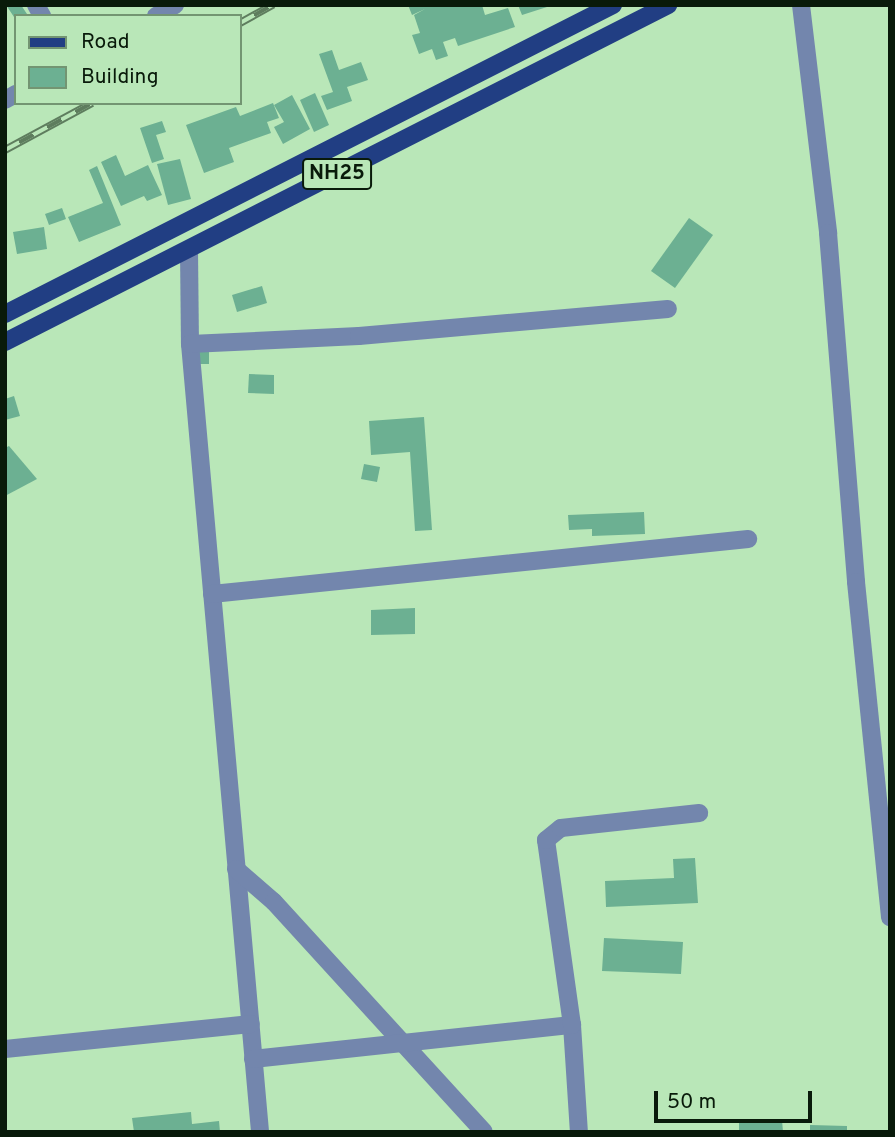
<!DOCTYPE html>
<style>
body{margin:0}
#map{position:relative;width:895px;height:1137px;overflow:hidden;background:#b9e7b8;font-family:Overpass,sans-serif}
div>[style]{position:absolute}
.building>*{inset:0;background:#6cb092}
.minor>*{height:18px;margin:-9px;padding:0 9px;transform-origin:9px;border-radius:9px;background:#7386ad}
.tertiary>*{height:18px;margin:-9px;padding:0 9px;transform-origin:9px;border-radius:9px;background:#7386ad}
.primary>*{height:18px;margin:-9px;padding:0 9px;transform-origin:9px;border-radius:9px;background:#213e83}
.rail>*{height:8px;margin-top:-4px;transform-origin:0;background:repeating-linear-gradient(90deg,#b9e7b8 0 16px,#5e7d5e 0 32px);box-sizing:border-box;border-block:2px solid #5e7d5e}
span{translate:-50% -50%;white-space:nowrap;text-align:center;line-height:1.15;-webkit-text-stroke:5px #b9e7b8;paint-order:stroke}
.shield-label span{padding:2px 5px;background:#b9e7b8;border:2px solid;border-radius:5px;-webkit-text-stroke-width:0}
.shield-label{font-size:21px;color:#091a0a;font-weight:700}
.frame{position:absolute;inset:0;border:7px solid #091a0a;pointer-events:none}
.legend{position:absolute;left:14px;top:14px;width:228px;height:91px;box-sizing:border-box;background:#b9e7b8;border:2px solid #739572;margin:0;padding:9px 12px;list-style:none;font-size:21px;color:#091a0a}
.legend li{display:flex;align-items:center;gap:14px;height:35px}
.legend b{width:35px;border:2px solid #739572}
.scale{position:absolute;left:654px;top:1091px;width:158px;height:32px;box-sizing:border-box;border:4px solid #091a0a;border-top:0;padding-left:9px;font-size:21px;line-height:24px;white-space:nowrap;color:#091a0a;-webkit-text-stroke:5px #b9e7b8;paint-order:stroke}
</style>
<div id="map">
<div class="building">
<i style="clip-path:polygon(6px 5px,21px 5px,27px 14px,16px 16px,16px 20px)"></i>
<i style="clip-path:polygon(408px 5px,482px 5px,485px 15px,508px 8px,515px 27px,458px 46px,455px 38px,443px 42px,448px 56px,436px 60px,432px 49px,419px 54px,412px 35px,420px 33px,414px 15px,425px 9px,412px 15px)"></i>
<i style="clip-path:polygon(518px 5px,546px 5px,547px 7px,522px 15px)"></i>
<i style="clip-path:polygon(332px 50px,339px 70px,361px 62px,368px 80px,347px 87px,352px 101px,327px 110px,321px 96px,333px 92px,319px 54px)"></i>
<i style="clip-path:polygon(315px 93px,329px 125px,314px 132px,300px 100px)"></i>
<i style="clip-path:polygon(292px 95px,310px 129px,283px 144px,274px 127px,284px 122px,274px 105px)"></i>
<i style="clip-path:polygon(273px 103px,279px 118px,267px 122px,271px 133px,229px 148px,234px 162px,204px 173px,186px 125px,236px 107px,240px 116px)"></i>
<i style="clip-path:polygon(162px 121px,166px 132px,156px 135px,164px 159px,152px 163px,140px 128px)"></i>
<i style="clip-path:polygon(116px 155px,125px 176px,148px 165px,162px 195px,147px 201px,144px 196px,121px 206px,101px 162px)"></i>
<i style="clip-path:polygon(180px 159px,191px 199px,168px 205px,157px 164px)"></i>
<i style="clip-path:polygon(97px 166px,121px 225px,79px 242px,68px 217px,103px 203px,89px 170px)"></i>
<i style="clip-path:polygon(62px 208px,66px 219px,49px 225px,45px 214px)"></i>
<i style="clip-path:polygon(689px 218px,713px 235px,675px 288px,651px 271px)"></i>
<i style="clip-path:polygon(44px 227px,47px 249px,17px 254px,13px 232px)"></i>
<i style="clip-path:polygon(262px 286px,267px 303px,237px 312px,232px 295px)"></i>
<i style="clip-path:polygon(192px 349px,209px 349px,209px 364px,192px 364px)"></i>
<i style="clip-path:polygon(249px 374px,274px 375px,274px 394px,248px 393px)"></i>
<i style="clip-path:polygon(14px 396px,20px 416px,5px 420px,5px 399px)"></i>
<i style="clip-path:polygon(424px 417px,432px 530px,415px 531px,410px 452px,371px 455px,369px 421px)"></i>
<i style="clip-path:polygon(9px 446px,37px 479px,5px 496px,5px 448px)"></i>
<i style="clip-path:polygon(364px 464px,380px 467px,377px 482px,361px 479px)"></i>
<i style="clip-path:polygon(644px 512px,645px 534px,592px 536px,592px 529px,569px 530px,568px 515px)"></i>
<i style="clip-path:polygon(415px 608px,415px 634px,371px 635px,371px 610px)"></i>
<i style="clip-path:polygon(695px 858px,698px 903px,606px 907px,605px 881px,674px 878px,673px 859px)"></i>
<i style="clip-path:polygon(604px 938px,683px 942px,681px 974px,602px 971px)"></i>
<i style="clip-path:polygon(191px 1112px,192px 1124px,219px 1121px,220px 1132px,134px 1132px,132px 1118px)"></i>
<i style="clip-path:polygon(782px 1120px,783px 1132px,739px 1132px,739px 1122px)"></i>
<i style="clip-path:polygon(810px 1125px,847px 1126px,847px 1132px,810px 1132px)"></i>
</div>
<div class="minor">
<i style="left:36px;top:5px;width:13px;rotate:61deg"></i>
<i style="left:156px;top:16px;width:22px;rotate:-30deg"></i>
<i style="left:5px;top:100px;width:13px;rotate:-29deg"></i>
<i style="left:189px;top:250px;width:94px;rotate:89.4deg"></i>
<i style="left:190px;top:344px;width:791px;rotate:84.92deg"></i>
<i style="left:190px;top:344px;width:169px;rotate:-2.7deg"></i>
<i style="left:359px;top:336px;width:310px;rotate:-5deg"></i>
<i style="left:212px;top:594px;width:539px;rotate:-5.86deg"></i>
<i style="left:236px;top:869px;width:50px;rotate:41deg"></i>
<i style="left:274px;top:902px;width:311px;rotate:47.6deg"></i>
<i style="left:572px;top:1025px;width:107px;rotate:86.3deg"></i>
<i style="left:5px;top:1049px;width:247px;rotate:-5.8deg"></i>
<i style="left:253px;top:1059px;width:321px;rotate:-6.1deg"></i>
<i style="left:572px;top:1025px;width:187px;rotate:-98deg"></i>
<i style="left:546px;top:840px;width:19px;rotate:-39deg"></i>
<i style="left:561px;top:828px;width:139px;rotate:-6.2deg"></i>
</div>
<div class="tertiary">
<i style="left:801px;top:5px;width:230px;rotate:83.2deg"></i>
<i style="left:828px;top:233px;width:350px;rotate:85.4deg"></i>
<i style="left:856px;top:582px;width:337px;rotate:84.2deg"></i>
</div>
<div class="primary">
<i style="left:5px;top:314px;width:682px;rotate:-26.94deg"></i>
<i style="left:5px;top:342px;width:744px;rotate:-26.94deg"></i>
</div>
<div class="rail">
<i style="left:240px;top:23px;width:38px;rotate:-29deg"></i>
<i style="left:5px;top:150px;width:99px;rotate:-28.4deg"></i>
</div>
<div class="shield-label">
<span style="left:337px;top:174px">NH25</span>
</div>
<div class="frame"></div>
<ul class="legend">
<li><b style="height:9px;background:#213e83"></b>Road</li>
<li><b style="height:19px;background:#6cb092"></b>Building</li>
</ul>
<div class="scale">50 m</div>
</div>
